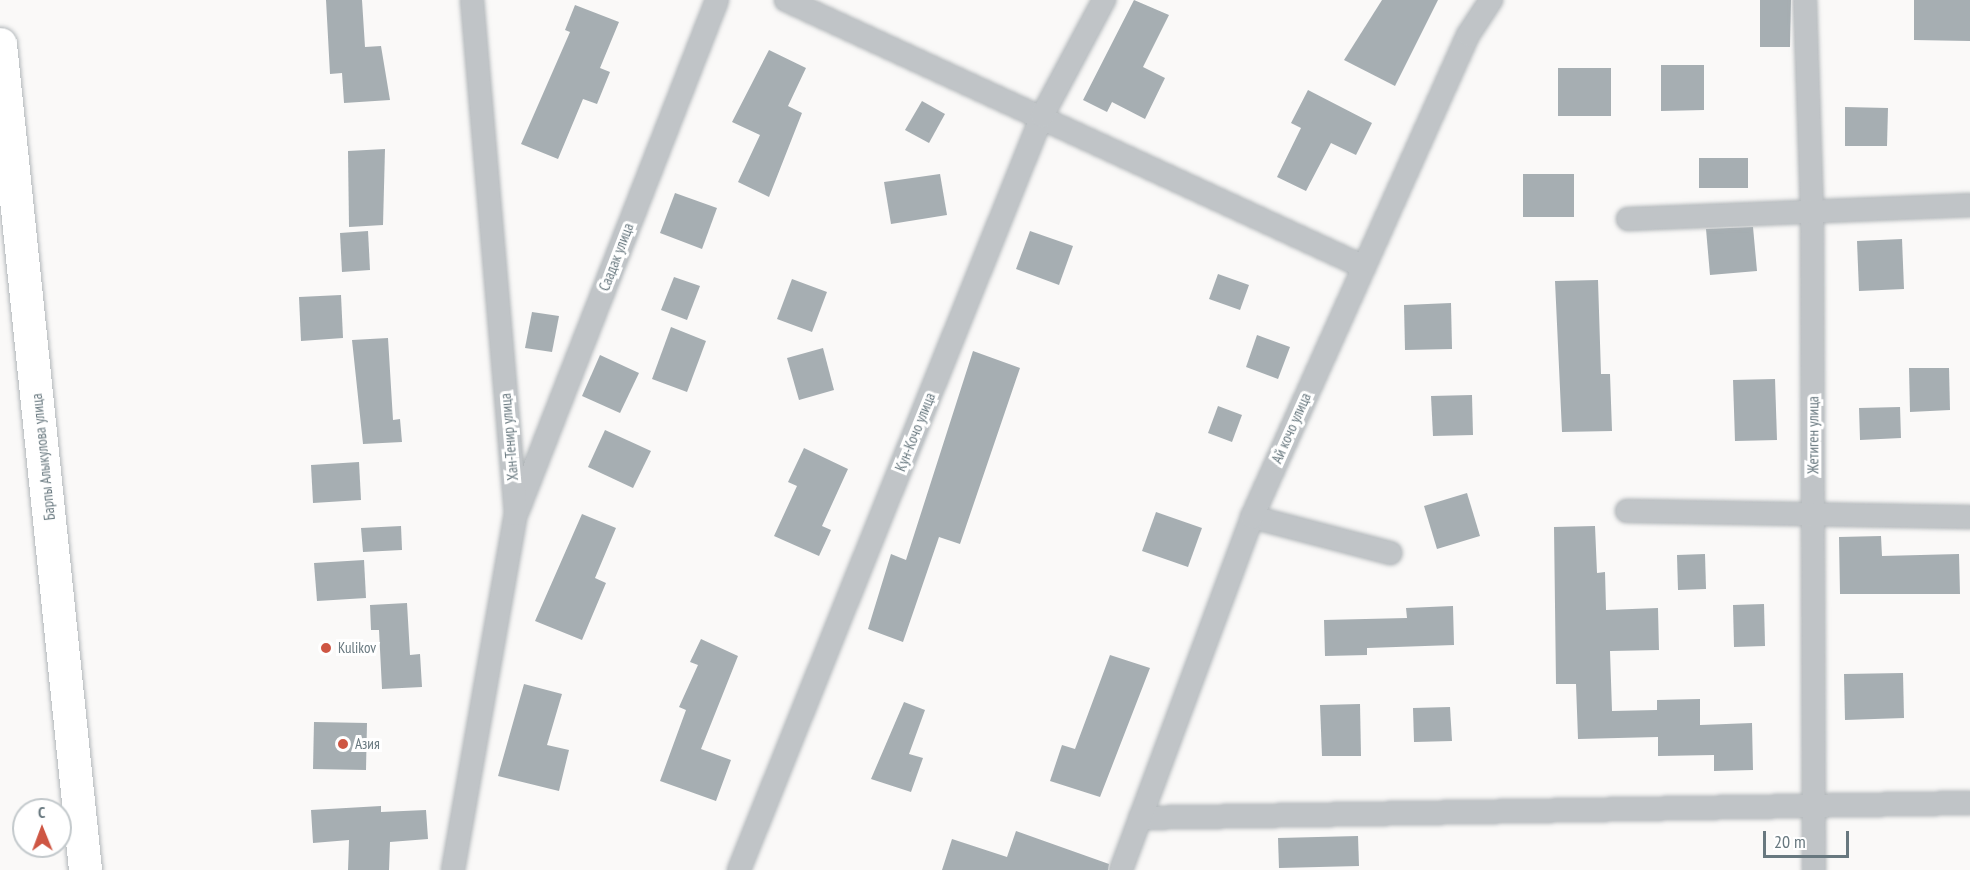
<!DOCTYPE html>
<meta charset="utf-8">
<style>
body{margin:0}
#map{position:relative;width:1970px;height:870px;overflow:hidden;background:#faf9f8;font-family:"PT Sans Narrow",sans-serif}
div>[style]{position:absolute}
.building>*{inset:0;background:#a6aeb2}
.roads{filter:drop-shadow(0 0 2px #b2b7ba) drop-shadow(0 0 2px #b2b7ba)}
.street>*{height:22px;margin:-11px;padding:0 11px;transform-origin:11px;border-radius:11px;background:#c0c4c7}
.primary>*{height:33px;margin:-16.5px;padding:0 16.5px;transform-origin:16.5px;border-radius:16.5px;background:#fff}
.dots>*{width:16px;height:16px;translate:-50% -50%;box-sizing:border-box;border:3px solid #fff;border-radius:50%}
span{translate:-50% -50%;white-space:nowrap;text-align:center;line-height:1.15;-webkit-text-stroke:6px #fff;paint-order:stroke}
.street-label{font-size:15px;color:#68787f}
.poi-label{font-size:15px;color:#68787f}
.left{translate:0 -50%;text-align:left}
.north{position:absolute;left:12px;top:798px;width:60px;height:60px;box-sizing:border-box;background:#fff;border:2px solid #c3c9cc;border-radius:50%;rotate:359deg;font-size:16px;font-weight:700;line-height:24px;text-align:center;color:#68787f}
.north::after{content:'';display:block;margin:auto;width:21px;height:27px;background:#ce5643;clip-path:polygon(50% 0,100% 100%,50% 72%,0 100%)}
.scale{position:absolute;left:1763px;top:831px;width:86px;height:27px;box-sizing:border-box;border:3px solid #68787f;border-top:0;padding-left:8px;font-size:18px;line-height:21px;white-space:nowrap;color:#68787f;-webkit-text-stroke:4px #fff;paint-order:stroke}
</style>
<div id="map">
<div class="building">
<i style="clip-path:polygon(326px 0,362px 0,365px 47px,381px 46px,390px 100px,344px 103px,342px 73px,330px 74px)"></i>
<i style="clip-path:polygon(1134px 0,1169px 15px,1143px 67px,1165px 78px,1145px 119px,1112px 102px,1107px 112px,1083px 100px)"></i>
<i style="clip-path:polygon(1382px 0,1438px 0,1395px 86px,1344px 60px)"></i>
<i style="clip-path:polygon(1760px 0,1791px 0,1790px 47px,1760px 47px)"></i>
<i style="clip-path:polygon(1914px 0,1970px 0,1970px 41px,1914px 40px)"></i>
<i style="clip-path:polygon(575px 5px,619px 22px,600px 68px,610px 72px,597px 104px,583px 99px,558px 159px,521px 144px,570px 32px,565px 30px)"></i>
<i style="clip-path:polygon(769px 50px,806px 68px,788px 106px,802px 113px,769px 197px,738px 182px,760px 135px,732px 122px)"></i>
<i style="clip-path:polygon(1661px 65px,1704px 65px,1704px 110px,1661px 111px)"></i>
<i style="clip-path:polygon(1558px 68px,1611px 68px,1611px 116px,1558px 116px)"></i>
<i style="clip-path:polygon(1308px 90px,1372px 123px,1356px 155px,1331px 143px,1306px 191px,1277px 177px,1301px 128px,1291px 123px)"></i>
<i style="clip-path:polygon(922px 101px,945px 114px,929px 143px,905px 130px)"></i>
<i style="clip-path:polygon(1845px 107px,1888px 108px,1887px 146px,1845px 146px)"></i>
<i style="clip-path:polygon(385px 149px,383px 225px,349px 227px,348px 151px)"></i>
<i style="clip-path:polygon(1699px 158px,1748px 158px,1748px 188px,1699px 188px)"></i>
<i style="clip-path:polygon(940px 174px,947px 215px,891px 224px,884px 182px)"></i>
<i style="clip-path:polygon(1523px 174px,1574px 174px,1574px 217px,1523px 217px)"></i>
<i style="clip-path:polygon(675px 193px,717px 208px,702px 249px,660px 233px)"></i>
<i style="clip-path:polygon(1753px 227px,1757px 271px,1710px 275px,1706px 229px)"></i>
<i style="clip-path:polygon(368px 231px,370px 270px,342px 272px,340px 233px)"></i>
<i style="clip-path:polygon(1030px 231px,1073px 246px,1059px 285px,1016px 269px)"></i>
<i style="clip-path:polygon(1902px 239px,1904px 289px,1859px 291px,1857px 241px)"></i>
<i style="clip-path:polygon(1218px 274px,1249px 285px,1240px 310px,1209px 299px)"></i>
<i style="clip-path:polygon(674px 277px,700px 286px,687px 320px,661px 310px)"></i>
<i style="clip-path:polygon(792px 279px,827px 292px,812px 332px,777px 319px)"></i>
<i style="clip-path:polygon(1598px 280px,1601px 374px,1610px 374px,1612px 431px,1562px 432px,1555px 281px)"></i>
<i style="clip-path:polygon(341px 295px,343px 338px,301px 341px,299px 297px)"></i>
<i style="clip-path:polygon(1451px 303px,1452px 349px,1405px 350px,1404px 305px)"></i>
<i style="clip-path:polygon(532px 312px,559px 316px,552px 352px,525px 348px)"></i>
<i style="clip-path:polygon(671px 327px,706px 341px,687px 392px,652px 379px)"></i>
<i style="clip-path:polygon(1257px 335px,1290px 347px,1278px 379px,1246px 367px)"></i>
<i style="clip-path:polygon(388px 338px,393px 420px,400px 419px,402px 442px,363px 444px,352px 340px)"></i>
<i style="clip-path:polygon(823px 348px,834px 390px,799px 400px,787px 358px)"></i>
<i style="clip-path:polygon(973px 351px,1020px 368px,960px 544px,939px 537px,903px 642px,868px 629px,891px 554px,906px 560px)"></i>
<i style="clip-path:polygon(600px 355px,639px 373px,620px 413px,582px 396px)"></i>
<i style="clip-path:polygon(1909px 368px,1949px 368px,1950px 410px,1910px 412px)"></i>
<i style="clip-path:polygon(1775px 379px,1777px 440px,1735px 441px,1733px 380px)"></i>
<i style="clip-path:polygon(1472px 395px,1473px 435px,1433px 436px,1431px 396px)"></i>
<i style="clip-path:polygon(1218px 406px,1242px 415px,1232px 442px,1208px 433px)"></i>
<i style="clip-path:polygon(1900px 407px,1901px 438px,1860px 440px,1859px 408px)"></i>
<i style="clip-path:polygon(605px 430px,651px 451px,633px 488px,588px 467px)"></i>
<i style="clip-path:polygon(804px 448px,848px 469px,822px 526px,831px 530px,819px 556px,774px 536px,797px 486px,788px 482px)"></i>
<i style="clip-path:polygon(359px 462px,361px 500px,313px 503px,311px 465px)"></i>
<i style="clip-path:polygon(1467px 493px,1480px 536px,1437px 549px,1424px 506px)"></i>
<i style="clip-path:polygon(1156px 512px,1202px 528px,1188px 567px,1142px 551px)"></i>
<i style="clip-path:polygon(582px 514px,616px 528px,595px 578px,606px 583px,582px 640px,535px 621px)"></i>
<i style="clip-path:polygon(401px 526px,402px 550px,363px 552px,361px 528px)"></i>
<i style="clip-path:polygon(1595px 526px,1597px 573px,1605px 572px,1606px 610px,1658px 608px,1659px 650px,1610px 651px,1612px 711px,1657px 710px,1657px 700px,1700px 699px,1700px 725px,1752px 723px,1753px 770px,1714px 771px,1714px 755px,1658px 756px,1658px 737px,1578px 739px,1576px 684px,1556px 684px,1554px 527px)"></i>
<i style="clip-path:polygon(1881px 536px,1882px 556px,1959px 554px,1960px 594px,1840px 594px,1839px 537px)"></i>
<i style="clip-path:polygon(1705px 554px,1706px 589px,1678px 590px,1677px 555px)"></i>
<i style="clip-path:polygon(364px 560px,366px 598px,317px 601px,314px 563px)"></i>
<i style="clip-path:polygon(407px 603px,410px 655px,420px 654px,422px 687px,382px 689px,379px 630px,371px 630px,370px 605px)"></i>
<i style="clip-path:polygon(1764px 604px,1765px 646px,1734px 647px,1733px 605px)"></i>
<i style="clip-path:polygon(1453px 606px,1454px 645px,1367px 648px,1367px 655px,1325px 656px,1324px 620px,1407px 618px,1406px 608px)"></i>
<i style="clip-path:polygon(701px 639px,738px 656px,701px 749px,731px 760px,716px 801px,660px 781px,686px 710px,679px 707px,698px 665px,690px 662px)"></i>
<i style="clip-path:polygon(1110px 655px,1150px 668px,1100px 797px,1050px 781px,1062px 745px,1075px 749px)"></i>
<i style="clip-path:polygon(1903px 673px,1904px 718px,1845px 720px,1844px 674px)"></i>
<i style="clip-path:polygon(524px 684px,562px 694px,547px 745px,569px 750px,559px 791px,498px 776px)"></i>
<i style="clip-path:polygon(904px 702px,925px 710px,909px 754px,923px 758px,911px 792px,871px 779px)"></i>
<i style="clip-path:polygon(1360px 704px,1361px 756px,1322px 756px,1320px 705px)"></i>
<i style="clip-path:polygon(1450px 707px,1452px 741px,1414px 742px,1413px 708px)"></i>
<i style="clip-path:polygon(314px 722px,367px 723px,366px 770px,313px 769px)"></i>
<i style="clip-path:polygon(381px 806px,381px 812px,426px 810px,428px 839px,390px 842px,389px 870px,348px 870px,349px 840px,313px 843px,311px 810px)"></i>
<i style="clip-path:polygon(1016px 831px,1109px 864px,1108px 870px,942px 870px,952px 839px,1007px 857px)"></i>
<i style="clip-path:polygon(1358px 836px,1359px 866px,1279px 868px,1278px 838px)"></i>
</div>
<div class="roads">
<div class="street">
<i style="left:786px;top:0;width:634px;rotate:24.79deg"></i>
<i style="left:1805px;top:0;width:214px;rotate:88.1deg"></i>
<i style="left:1812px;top:214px;width:656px;rotate:89.83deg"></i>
<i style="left:1628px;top:219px;width:342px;rotate:-2.3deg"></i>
<i style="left:518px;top:510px;width:547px;rotate:-68.68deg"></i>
<i style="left:1627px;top:511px;width:343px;rotate:1deg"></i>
<i style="left:1252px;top:517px;width:143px;rotate:14.6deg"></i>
<i style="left:1140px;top:818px;width:830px;rotate:-1.04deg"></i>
<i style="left:453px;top:870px;width:362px;rotate:-80deg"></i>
<i style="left:516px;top:514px;width:516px;rotate:-94.89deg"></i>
<i style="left:739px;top:870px;width:813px;rotate:-68.11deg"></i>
<i style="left:1042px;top:116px;width:132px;rotate:-61.9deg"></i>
<i style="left:1121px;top:870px;width:377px;rotate:-69.6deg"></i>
<i style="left:1252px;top:517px;width:528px;rotate:-65.86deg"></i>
<i style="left:1468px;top:35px;width:42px;rotate:-56.7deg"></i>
</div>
<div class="primary">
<i style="left:0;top:44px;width:830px;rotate:84.12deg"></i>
</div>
</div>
<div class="dots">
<i style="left:326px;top:648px;background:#ce5643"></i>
<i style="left:343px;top:744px;background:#ce5643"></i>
</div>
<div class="street-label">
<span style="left:616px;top:257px;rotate:-69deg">Саадак улица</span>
<span style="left:1291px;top:428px;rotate:-66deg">Ай кочо улица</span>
<span style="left:915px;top:432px;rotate:-68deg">Кун-Кочо улица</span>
<span style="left:1813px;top:435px;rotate:-90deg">Жетиген улица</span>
<span style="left:509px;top:437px;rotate:-95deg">Хан-Тенир улица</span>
<span style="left:43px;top:457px;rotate:-96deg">Барпы Алыкулова улица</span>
</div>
<div class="poi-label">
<span class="left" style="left:338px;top:648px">Kulikov</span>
<span class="left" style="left:355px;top:744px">Азия</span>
</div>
<div class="north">С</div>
<div class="scale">20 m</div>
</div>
